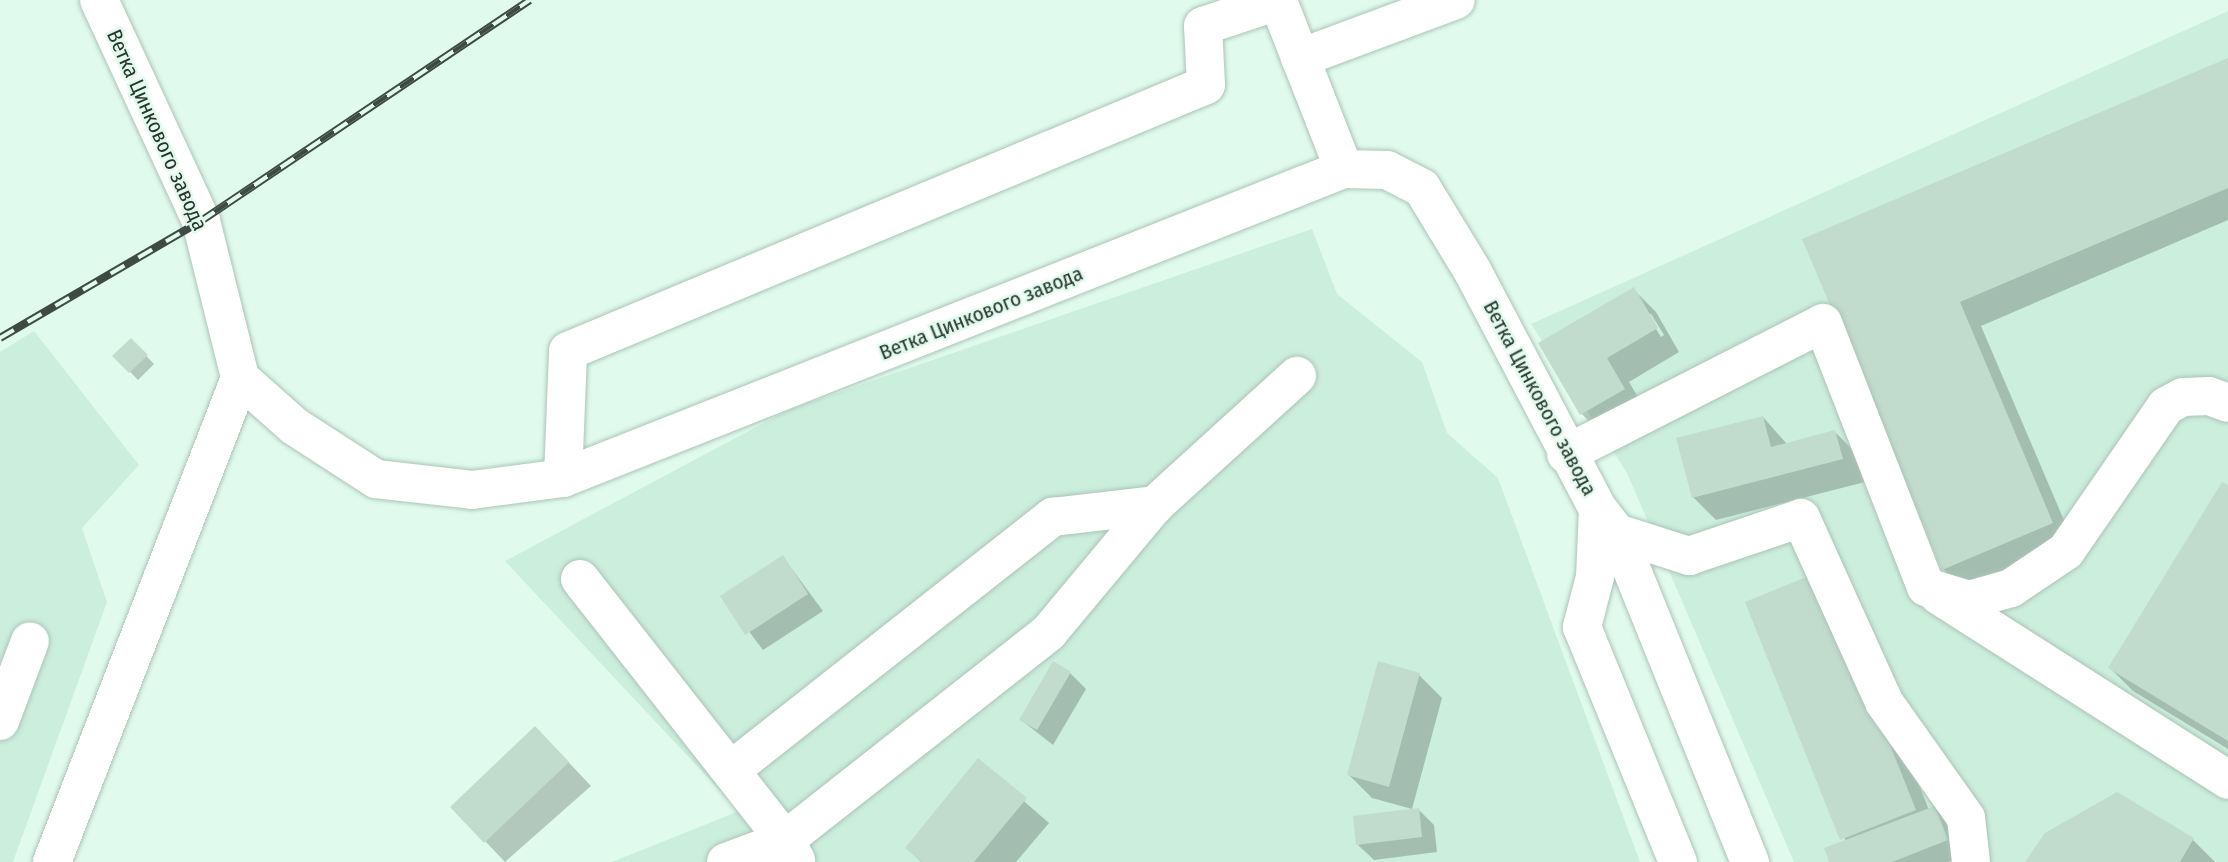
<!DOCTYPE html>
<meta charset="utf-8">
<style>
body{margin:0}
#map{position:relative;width:2228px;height:862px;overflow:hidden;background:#e0fbed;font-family:"Fira Sans Condensed",sans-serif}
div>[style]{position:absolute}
.built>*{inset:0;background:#ced}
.shadow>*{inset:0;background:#0003}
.building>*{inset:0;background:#c1dbcd}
.roads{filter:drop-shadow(0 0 2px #aac4b7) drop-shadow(0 0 2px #aac4b7)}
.minor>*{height:38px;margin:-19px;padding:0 19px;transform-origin:19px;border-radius:19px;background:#fff}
.rail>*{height:8px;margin-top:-4px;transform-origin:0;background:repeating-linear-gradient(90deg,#e0fbed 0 16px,#3e4a44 0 32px);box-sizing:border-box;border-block:2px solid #3e4a44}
span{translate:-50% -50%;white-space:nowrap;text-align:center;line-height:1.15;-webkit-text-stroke:5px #e0fbed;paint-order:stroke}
.street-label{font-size:21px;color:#2a342f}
</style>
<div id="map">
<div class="built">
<i style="clip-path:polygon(2228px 11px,2228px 862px,1794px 862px,1627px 473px,1531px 324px)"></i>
<i style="clip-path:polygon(1312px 229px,1337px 294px,1422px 362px,1447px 433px,1498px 478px,1640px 862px,612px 862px,739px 811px,505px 561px,788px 410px)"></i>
<i style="clip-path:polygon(34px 331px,139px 465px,82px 528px,107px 602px,13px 862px,0 862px,0 352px)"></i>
</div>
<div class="shadow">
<i style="clip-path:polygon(2228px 60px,2228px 220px,1981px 326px,2075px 546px,1966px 592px,1943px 569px,1804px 240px)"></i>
<i style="clip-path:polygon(evenodd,1633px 289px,1656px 312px,1679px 352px,1629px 382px,1647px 412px,1604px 437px,1582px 414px,1540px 344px,1633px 289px,1647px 314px,1651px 314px,1664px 335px,1661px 337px,1647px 314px)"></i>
<i style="clip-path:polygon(131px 340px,154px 364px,138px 380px,115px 356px)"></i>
<i style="clip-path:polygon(1763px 417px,1787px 444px,1835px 432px,1858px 455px,1865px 482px,1716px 520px,1693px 497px)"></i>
<i style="clip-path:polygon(2228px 487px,2228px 749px,2133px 691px,2110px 668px)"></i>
<i style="clip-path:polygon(783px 557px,823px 611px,763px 650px,723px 597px)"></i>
<i style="clip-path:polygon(1844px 596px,1929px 810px,1935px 808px,1950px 824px,1963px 856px,1948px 862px,1831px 862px,1845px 842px)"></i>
<i style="clip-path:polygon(1070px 673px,1086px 689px,1053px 745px,1021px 720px)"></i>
<i style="clip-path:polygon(1419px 675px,1442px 698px,1412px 809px,1372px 798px,1349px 775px)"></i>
<i style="clip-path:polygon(558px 751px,591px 786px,505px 862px,485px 841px)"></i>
<i style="clip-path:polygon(978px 761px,1049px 823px,1016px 862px,921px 862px,907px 848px)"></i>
<i style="clip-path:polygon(1418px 809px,1434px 825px,1437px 852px,1374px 860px,1358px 845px)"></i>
<i style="clip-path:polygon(2193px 840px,2215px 862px,2028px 862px)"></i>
</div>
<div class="building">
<i style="clip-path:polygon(2228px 58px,2228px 188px,1960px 302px,2053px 523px,1942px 570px,1802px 239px)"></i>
<i style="clip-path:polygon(1634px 287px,1658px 328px,1607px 358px,1625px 389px,1580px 415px,1538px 343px)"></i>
<i style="clip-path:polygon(131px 338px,148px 355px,129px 373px,112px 356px)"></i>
<i style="clip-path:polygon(1763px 416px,1771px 447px,1835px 430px,1843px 459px,1692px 498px,1676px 438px)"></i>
<i style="clip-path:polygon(2222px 482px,2228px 485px,2228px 741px,2108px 668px)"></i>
<i style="clip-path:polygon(783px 555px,808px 594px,745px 635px,720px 596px)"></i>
<i style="clip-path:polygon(1821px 571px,1916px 810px,1840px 840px,1745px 602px)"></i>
<i style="clip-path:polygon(1053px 661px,1071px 672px,1037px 730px,1019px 720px)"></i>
<i style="clip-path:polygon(1378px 661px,1420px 673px,1389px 787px,1347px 775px)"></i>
<i style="clip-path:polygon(535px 726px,569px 762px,484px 843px,450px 807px)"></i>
<i style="clip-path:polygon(978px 758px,1027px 798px,974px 862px,922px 862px,905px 848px)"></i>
<i style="clip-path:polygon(2117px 792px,2194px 838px,2180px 862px,2025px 862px,2045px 833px)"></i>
<i style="clip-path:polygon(1935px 806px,1948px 840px,1892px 862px,1829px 862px,1824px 848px)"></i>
<i style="clip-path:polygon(1419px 808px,1422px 837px,1356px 845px,1353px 816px)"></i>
</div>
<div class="roads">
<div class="minor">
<i style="left:99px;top:0;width:243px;rotate:65.2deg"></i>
<i style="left:201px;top:221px;width:162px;rotate:76deg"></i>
<i style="left:240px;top:378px;width:72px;rotate:41.6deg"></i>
<i style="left:294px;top:426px;width:98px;rotate:32.9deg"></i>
<i style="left:376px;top:479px;width:97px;rotate:6.5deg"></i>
<i style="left:472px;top:490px;width:92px;rotate:-7.5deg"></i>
<i style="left:563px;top:478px;width:840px;rotate:-21.59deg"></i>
<i style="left:1344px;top:169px;width:43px;rotate:1.3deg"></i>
<i style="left:1387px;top:170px;width:39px;rotate:27deg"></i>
<i style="left:1422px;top:188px;width:98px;rotate:58.7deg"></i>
<i style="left:1473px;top:272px;width:268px;rotate:62.2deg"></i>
<i style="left:1598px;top:509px;width:68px;rotate:92.5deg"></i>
<i style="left:1595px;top:577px;width:52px;rotate:104.6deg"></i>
<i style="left:1582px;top:627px;width:254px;rotate:67.8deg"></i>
<i style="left:1300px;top:58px;width:166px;rotate:-20.4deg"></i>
<i style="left:1566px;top:454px;width:288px;rotate:-27deg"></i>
<i style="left:1823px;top:323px;width:283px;rotate:68.7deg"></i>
<i style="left:1926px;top:587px;width:45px;rotate:16.8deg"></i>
<i style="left:1969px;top:600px;width:44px;rotate:-15.9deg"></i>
<i style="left:2011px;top:588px;width:66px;rotate:-33.9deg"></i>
<i style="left:2066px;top:551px;width:176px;rotate:-55.4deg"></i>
<i style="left:2166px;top:406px;width:19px;rotate:-28deg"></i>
<i style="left:2183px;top:397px;width:26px;rotate:-2deg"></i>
<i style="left:2209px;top:396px;width:20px;rotate:20deg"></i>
<i style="left:563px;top:478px;width:127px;rotate:-87.7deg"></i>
<i style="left:568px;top:351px;width:691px;rotate:-22.63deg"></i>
<i style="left:1206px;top:85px;width:59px;rotate:-92.9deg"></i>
<i style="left:1203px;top:26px;width:79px;rotate:-18.4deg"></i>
<i style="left:1278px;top:1px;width:180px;rotate:68.6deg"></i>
<i style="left:1598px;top:509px;width:31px;rotate:52deg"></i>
<i style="left:1617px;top:533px;width:76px;rotate:17.7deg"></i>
<i style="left:1689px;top:556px;width:118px;rotate:-18.7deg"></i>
<i style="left:1801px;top:518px;width:202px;rotate:65.7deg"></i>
<i style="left:1884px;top:702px;width:142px;rotate:54.7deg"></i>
<i style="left:1966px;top:818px;width:44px;rotate:83.5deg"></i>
<i style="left:1617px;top:533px;width:355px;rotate:68deg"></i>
<i style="left:580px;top:579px;width:332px;rotate:51.9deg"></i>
<i style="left:785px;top:840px;width:23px;rotate:61deg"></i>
<i style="left:1938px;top:595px;width:344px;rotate:32.5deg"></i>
<i style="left:0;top:721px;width:85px;rotate:-69.4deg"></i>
<i style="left:731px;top:770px;width:410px;rotate:-38.2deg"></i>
<i style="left:1053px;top:517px;width:103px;rotate:-6.7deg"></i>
<i style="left:1155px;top:505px;width:192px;rotate:-42.3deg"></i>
<i style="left:52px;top:862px;width:519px;rotate:-68.77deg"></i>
<i style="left:726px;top:862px;width:63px;rotate:-20.4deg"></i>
<i style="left:785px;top:840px;width:336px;rotate:-38.2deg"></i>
<i style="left:1049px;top:632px;width:165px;rotate:-50.2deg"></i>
</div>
</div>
<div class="rail">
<i style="left:0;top:338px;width:233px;rotate:-30.2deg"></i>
<i style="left:201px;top:221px;width:396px;rotate:-33.9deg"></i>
</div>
<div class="street-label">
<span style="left:157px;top:130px;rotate:66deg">Ветка Цинкового завода</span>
<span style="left:981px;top:313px;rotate:-22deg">Ветка Цинкового завода</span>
<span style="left:1540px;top:398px;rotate:62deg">Ветка Цинкового завода</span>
</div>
</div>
